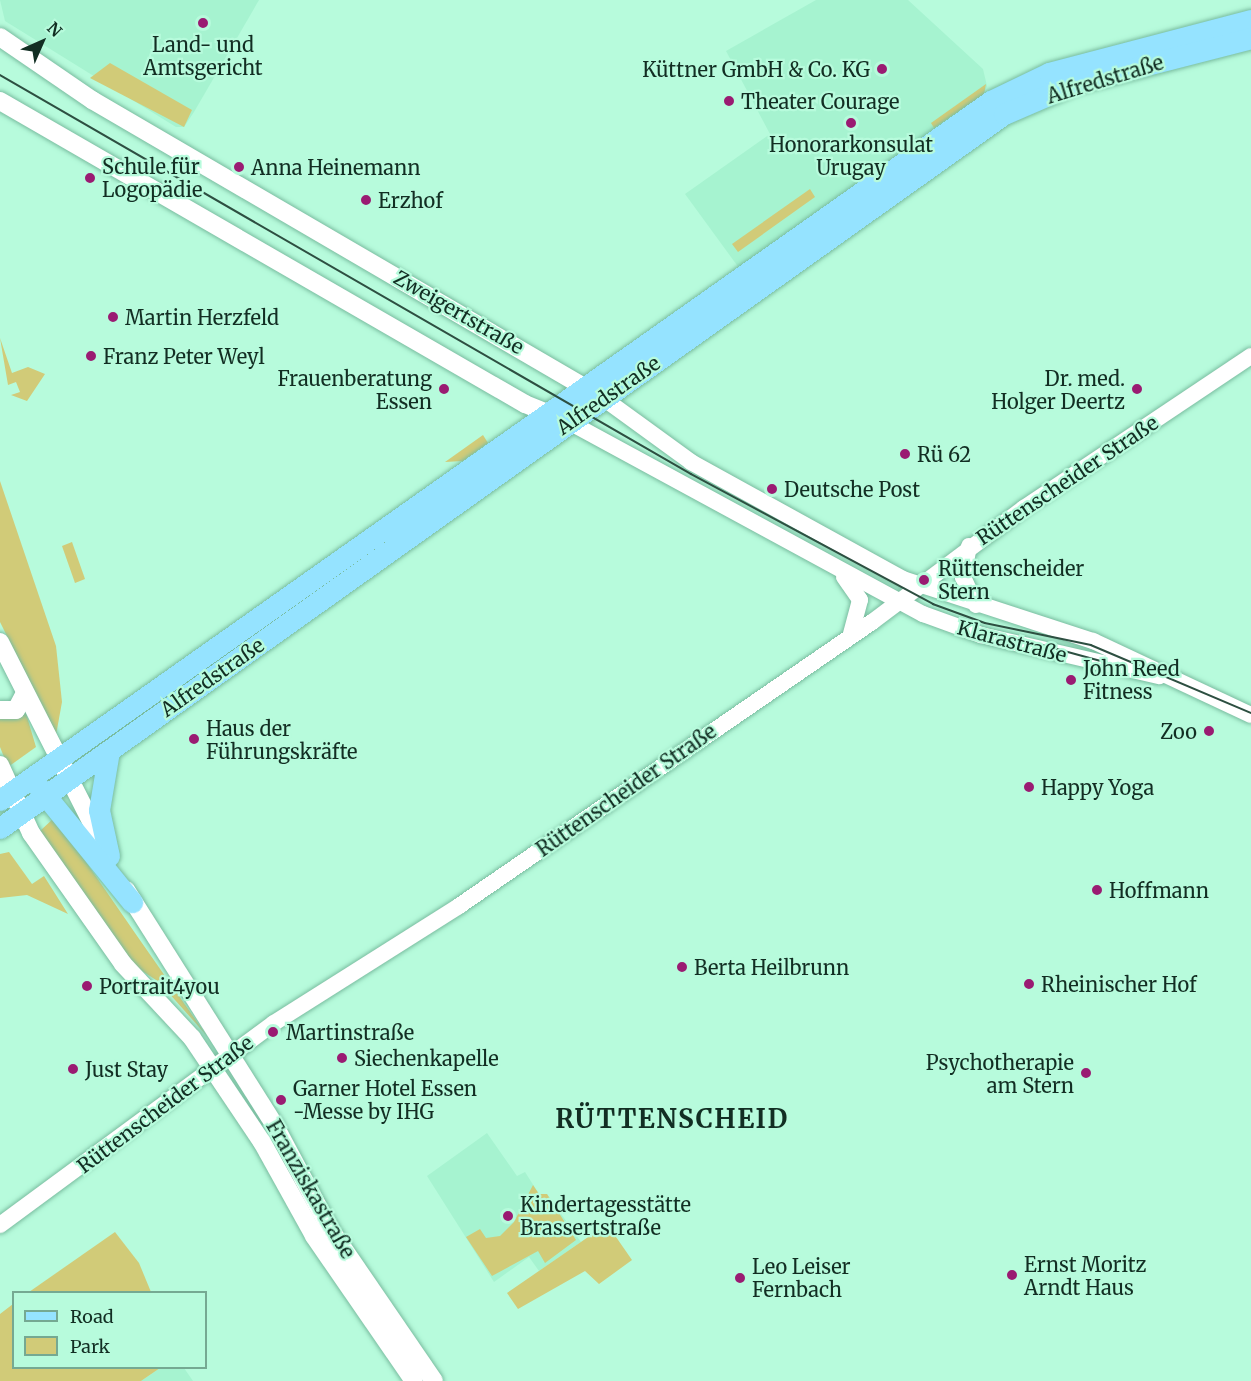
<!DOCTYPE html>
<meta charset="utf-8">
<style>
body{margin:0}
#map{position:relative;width:1251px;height:1381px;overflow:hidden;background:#b7fbdc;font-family:Merriweather,serif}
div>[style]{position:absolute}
.built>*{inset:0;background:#a6f3d0}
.green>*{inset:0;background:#d1cb78}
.roads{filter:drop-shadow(0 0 2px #79bc9f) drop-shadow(0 0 2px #79bc9f)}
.tertiary>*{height:16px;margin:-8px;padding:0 8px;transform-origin:8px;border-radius:8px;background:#fff}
.secondary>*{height:18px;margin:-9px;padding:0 9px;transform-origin:9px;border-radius:9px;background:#fff}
.primary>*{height:21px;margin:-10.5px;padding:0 10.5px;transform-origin:10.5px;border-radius:10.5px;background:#95e3ff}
.tram>*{height:1.5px;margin:-0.75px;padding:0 0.75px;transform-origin:0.75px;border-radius:0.75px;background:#2d4f41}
.dots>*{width:16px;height:16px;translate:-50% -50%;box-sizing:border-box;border:3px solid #b7fbdc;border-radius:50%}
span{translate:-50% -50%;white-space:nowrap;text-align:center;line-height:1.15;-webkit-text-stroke:4.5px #b7fbdc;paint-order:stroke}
.poi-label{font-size:20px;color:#122e23}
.right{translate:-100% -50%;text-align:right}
.left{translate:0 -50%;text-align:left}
.street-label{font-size:20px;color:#122e23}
.district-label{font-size:26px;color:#122e23;font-weight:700;letter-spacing:1.5px}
.legend{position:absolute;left:12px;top:1291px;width:195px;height:78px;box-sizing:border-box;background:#b7fbdc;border:2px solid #75a992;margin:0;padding:8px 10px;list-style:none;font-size:18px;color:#122e23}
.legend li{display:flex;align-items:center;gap:12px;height:30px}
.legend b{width:30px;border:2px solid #75a992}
.north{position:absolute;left:12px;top:12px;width:60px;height:60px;-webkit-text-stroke:4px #b7fbdc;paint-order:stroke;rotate:45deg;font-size:16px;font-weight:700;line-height:24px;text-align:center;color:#122e23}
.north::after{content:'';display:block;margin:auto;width:21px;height:27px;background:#122e23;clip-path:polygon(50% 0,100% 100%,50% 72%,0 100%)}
</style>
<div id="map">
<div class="built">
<i style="clip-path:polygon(0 0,259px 0,194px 112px,184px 127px,176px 127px,5px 21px)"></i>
<i style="clip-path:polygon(816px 0,908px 0,983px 69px,987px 86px,983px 95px,739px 268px,685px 194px,770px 134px,726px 51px)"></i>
<i style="clip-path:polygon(487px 1133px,517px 1176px,525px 1172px,539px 1194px,547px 1194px,581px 1242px,539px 1271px,529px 1257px,494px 1282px,427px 1176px)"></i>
<i style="clip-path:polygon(160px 1368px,184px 1368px,193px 1381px,141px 1381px)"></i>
</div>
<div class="green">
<i style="clip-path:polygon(110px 63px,192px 110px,184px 127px,90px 78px)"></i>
<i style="clip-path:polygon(986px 84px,984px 94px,934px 128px,931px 123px)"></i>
<i style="clip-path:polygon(810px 189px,815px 197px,738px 252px,732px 244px)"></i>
<i style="clip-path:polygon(0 338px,12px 373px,28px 367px,45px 374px,27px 401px,11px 395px,20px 392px,16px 382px,8px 385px)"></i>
<i style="clip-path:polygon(483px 435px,488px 443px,463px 461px,445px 462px)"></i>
<i style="clip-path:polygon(0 481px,56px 646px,62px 702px,56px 735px,0 622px)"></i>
<i style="clip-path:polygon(72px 542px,85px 579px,75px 583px,62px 546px)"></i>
<i style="clip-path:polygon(25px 710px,36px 747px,8px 767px,0 747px,0 716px)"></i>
<i style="clip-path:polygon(55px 817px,135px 933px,207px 1036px,159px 982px,127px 961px,40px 831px)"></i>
<i style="clip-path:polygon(9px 852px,32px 884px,44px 876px,68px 914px,27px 895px,0 898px,0 854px)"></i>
<i style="clip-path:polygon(533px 1185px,539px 1194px,547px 1194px,576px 1240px,545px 1263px,538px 1251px,492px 1276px,466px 1237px,480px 1229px,486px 1238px,500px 1236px,514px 1222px)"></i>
<i style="clip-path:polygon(607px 1224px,632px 1260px,599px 1284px,585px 1271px,518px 1309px,507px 1293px)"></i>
<i style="clip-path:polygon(115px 1232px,139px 1263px,151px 1292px,29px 1292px)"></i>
<i style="clip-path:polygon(13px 1304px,14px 1368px,160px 1368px,141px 1381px,0 1381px,0 1314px)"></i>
</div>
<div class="roads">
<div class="tertiary">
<i style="left:603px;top:398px;width:109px;rotate:36deg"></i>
<i style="left:691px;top:462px;width:242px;rotate:28.9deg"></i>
<i style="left:903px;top:579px;width:200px;rotate:18.1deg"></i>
<i style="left:1093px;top:641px;width:174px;rotate:25.1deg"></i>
<i style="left:569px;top:422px;width:403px;rotate:28.5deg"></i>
<i style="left:923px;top:614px;width:62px;rotate:19.9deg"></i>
<i style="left:981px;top:635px;width:183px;rotate:13deg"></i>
<i style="left:969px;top:546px;width:32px;rotate:101deg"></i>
<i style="left:963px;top:577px;width:31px;rotate:65deg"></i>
<i style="left:844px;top:577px;width:28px;rotate:55deg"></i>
<i style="left:860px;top:600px;width:38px;rotate:105deg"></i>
<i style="left:0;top:1225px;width:340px;rotate:-36.4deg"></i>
<i style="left:274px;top:1023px;width:219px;rotate:-32.3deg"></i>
<i style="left:459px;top:906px;width:501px;rotate:-34.51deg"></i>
<i style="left:872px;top:622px;width:190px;rotate:-36.9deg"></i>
<i style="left:1024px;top:508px;width:273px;rotate:-33.8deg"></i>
</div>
<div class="secondary">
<i style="left:0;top:37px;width:112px;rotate:34.4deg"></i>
<i style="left:92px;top:100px;width:583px;rotate:30.26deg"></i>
<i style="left:0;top:101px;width:606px;rotate:29.99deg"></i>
<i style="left:525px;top:404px;width:37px;rotate:22deg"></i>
<i style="left:0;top:642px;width:223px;rotate:63.1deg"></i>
<i style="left:0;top:710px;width:16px"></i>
<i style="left:16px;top:710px;width:19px;rotate:-62deg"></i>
<i style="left:0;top:765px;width:75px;rotate:65.5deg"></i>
<i style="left:31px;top:833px;width:160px;rotate:54.9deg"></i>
<i style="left:123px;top:964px;width:101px;rotate:47deg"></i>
<i style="left:192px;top:1038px;width:125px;rotate:56.1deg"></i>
<i style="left:262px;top:1142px;width:107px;rotate:61deg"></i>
<i style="left:314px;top:1236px;width:176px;rotate:55.4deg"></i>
<i style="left:126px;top:890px;width:277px;rotate:57.7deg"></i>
<i style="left:274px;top:1124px;width:119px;rotate:61.9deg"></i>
<i style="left:330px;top:1229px;width:184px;rotate:55.6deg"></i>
</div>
<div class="primary">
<i style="left:109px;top:751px;width:60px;rotate:99.6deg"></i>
<i style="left:99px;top:810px;width:47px;rotate:77.7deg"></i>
<i style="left:37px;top:785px;width:151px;rotate:50.9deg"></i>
<i style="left:0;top:800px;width:1213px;rotate:-35.2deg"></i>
<i style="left:991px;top:101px;width:64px;rotate:-25.8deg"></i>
<i style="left:1049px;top:73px;width:209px;rotate:-14.7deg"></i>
<i style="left:0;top:828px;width:1232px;rotate:-35.42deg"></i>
<i style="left:1004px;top:114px;width:78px;rotate:-23.3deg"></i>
<i style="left:1076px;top:83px;width:181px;rotate:-14.4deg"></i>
</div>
</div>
<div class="tram">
<i style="left:0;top:75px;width:798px;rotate:30deg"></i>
<i style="left:691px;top:474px;width:275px;rotate:28.2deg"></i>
<i style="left:933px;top:604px;width:55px;rotate:20.1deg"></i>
<i style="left:985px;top:623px;width:108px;rotate:11.7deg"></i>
<i style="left:1091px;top:645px;width:174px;rotate:23deg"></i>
<i style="left:1017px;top:638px;width:114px;rotate:15.3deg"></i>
</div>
<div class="dots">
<i style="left:203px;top:23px;background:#9a1b72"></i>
<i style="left:882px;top:69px;background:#9a1b72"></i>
<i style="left:729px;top:101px;background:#9a1b72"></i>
<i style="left:851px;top:123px;background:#9a1b72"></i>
<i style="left:239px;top:167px;background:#9a1b72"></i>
<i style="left:90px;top:178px;background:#9a1b72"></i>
<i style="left:366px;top:200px;background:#9a1b72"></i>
<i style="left:113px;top:317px;background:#9a1b72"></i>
<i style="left:91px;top:356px;background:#9a1b72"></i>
<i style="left:444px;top:389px;background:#9a1b72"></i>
<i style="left:1137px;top:389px;background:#9a1b72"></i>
<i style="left:905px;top:454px;background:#9a1b72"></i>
<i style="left:772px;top:489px;background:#9a1b72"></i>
<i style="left:924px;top:580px;background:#9a1b72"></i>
<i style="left:1071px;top:680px;background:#9a1b72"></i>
<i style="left:1209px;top:731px;background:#9a1b72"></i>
<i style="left:194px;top:739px;background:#9a1b72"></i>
<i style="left:1029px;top:787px;background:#9a1b72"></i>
<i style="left:1097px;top:890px;background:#9a1b72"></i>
<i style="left:682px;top:967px;background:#9a1b72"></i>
<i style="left:1029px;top:984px;background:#9a1b72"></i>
<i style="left:87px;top:986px;background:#9a1b72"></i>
<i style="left:273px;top:1032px;background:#9a1b72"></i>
<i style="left:342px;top:1058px;background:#9a1b72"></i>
<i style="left:73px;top:1069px;background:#9a1b72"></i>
<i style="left:1086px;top:1073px;background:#9a1b72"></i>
<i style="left:281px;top:1100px;background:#9a1b72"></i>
<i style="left:508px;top:1216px;background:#9a1b72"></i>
<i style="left:1012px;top:1275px;background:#9a1b72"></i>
<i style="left:740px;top:1278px;background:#9a1b72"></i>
</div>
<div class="poi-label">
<span style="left:203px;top:56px">Land- und<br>Amtsgericht</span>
<span class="right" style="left:870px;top:69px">Küttner GmbH &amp; Co. KG</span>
<span class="left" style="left:741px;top:101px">Theater Courage</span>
<span style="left:851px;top:156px">Honorarkonsulat<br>Urugay</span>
<span class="left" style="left:102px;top:178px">Schule für<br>Logopädie</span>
<span class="left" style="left:251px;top:167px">Anna Heinemann</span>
<span class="left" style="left:378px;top:200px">Erzhof</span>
<span class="left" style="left:125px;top:317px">Martin Herzfeld</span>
<span class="left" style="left:103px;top:356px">Franz Peter Weyl</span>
<span class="right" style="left:432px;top:390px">Frauenberatung<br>Essen</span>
<span class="right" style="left:1125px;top:390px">Dr. med.<br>Holger Deertz</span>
<span class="left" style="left:917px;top:454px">Rü 62</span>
<span class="left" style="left:784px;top:489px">Deutsche Post</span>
<span class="left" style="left:938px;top:580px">Rüttenscheider<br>Stern</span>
<span class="left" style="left:1083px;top:680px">John Reed<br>Fitness</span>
<span class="left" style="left:206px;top:740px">Haus der<br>Führungskräfte</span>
<span class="right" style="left:1197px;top:731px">Zoo</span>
<span class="left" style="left:1041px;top:787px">Happy Yoga</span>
<span class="left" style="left:1109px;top:890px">Hoffmann</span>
<span class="left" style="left:694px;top:967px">Berta Heilbrunn</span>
<span class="left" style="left:1041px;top:984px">Rheinischer Hof</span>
<span class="left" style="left:99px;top:986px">Portrait4you</span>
<span class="left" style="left:286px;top:1032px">Martinstraße</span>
<span class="left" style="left:354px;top:1058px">Siechenkapelle</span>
<span class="right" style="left:1074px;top:1074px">Psychotherapie<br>am Stern</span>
<span class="left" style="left:85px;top:1069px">Just Stay</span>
<span class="left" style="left:293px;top:1100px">Garner Hotel Essen<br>-Messe by IHG</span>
<span class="left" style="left:520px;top:1216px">Kindertagesstätte<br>Brassertstraße</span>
<span class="left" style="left:1024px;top:1276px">Ernst Moritz<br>Arndt Haus</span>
<span class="left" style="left:752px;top:1278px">Leo Leiser<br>Fernbach</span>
</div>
<div class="street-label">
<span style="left:1105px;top:79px;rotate:-17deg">Alfredstraße</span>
<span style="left:459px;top:312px;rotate:30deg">Zweigertstraße</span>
<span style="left:608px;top:395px;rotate:-35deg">Alfredstraße</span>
<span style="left:1067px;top:480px;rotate:-34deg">Rüttenscheider Straße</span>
<span style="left:1012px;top:641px;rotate:15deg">Klarastraße</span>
<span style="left:212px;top:677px;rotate:-35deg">Alfredstraße</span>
<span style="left:626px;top:790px;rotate:-35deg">Rüttenscheider Straße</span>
<span style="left:165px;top:1104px;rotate:-37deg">Rüttenscheider Straße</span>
<span style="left:311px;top:1189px;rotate:60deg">Franziskastraße</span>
</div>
<div class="district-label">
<span style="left:672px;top:1119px">RÜTTENSCHEID</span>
</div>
<ul class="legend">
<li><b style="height:8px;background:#95e3ff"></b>Road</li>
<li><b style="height:16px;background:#d1cb78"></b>Park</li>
</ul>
<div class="north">N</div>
</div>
